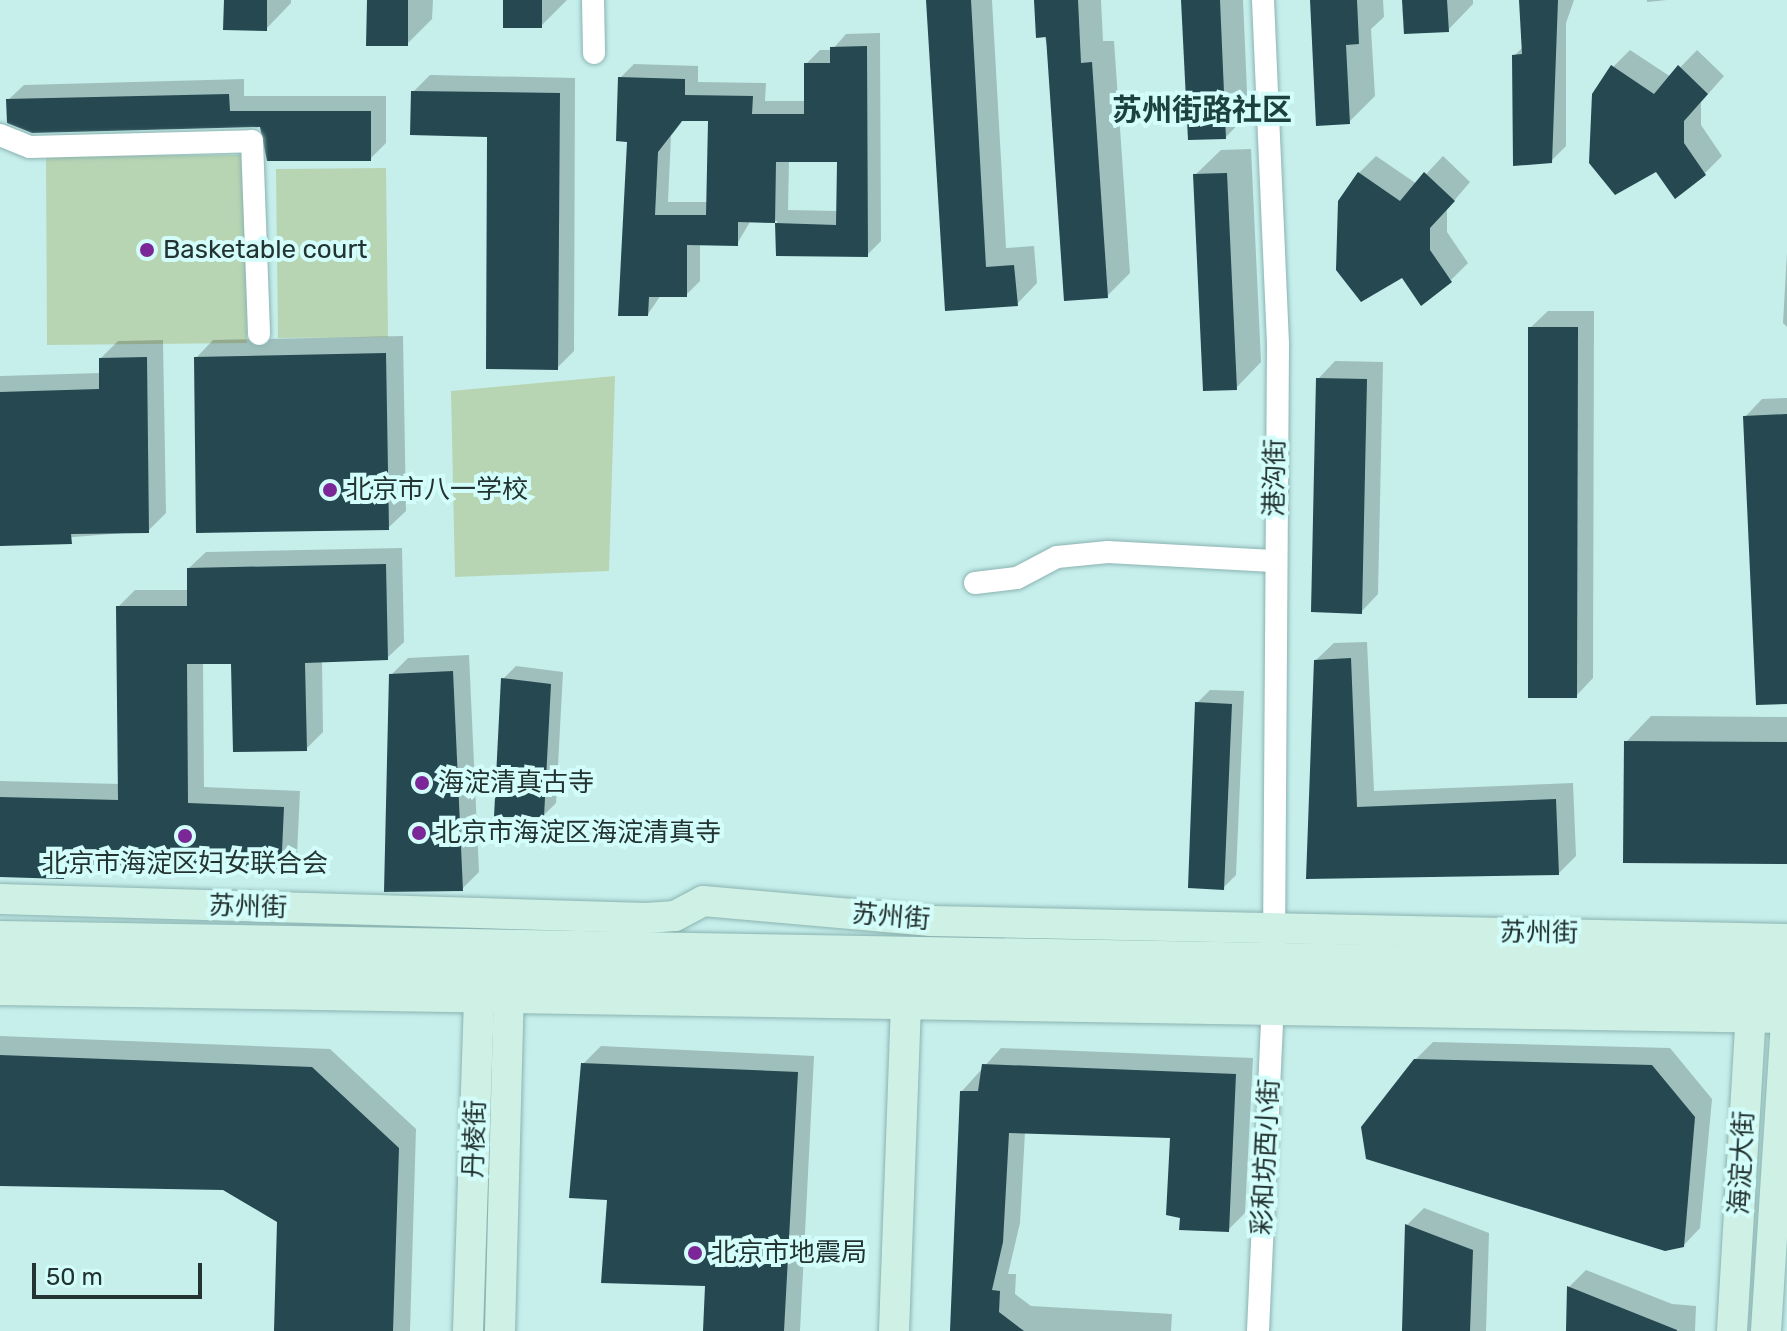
<!DOCTYPE html>
<meta charset="utf-8">
<style>
body{margin:0}
#map{position:relative;width:1787px;height:1331px;overflow:hidden;background:#c6efec;font-family:Rubik,"Noto Sans SC",sans-serif}
div>[style]{position:absolute}
.green>*{inset:0;background:#b8d5b3}
.shadow>*{inset:0;background:#0003}
.building>*{inset:0;background:#254851}
.roads{filter:drop-shadow(0 0 2px #8bb3b1) drop-shadow(0 0 2px #8bb3b1)}
.street>*{height:22px;margin:-11px;padding:0 11px;transform-origin:11px;border-radius:11px;background:#fff}
.secondary>*{height:30px;margin:-15px;padding:0 15px;transform-origin:15px;border-radius:15px;background:#cff1e5}
.dots>*{width:22px;height:22px;translate:-50% -50%;box-sizing:border-box;border:4px solid #d3fdfa;border-radius:50%}
span{translate:-50% -50%;white-space:nowrap;text-align:center;line-height:1.15;-webkit-text-stroke:8px #d3fdfa;paint-order:stroke}
.poi-label{font-size:26px;color:#233332}
.left{translate:0 -50%;text-align:left}
.street-label{font-size:26px;color:#233332}
.quarter-label{font-size:30px;color:#1c413f;font-weight:700}
.scale{position:absolute;left:32px;top:1263px;width:170px;height:36px;box-sizing:border-box;border:4px solid #233332;border-top:0;padding-left:10px;font-size:24px;line-height:28px;white-space:nowrap;color:#233332;-webkit-text-stroke:6px #d3fdfa;paint-order:stroke}
</style>
<div id="map">
<div class="green">
<i style="clip-path:polygon(246px 155px,247px 343px,47px 345px,46px 156px)"></i>
<i style="clip-path:polygon(386px 168px,388px 337px,278px 338px,276px 169px)"></i>
<i style="clip-path:polygon(615px 376px,609px 571px,455px 577px,451px 391px)"></i>
</div>
<div class="shadow">
<i style="clip-path:polygon(226px 0,291px 0,291px 3px,266px 29px)"></i>
<i style="clip-path:polygon(369px 0,433px 0,432px 19px,407px 44px)"></i>
<i style="clip-path:polygon(505px 0,567px 0,541px 26px)"></i>
<i style="clip-path:polygon(930px 0,992px 0,1006px 248px,1034px 246px,1037px 283px,1017px 304px,947px 309px)"></i>
<i style="clip-path:polygon(1036px 0,1101px 0,1103px 41px,1114px 41px,1130px 273px,1107px 296px)"></i>
<i style="clip-path:polygon(1183px 0,1243px 0,1248px 114px,1226px 137px)"></i>
<i style="clip-path:polygon(1312px 0,1383px 0,1384px 17px,1371px 29px,1375px 96px,1349px 122px)"></i>
<i style="clip-path:polygon(1404px 0,1473px 0,1473px 4px,1448px 30px)"></i>
<i style="clip-path:polygon(1521px 0,1574px 0,1566px 23px,1566px 146px,1551px 161px,1514px 56px,1524px 46px)"></i>
<i style="clip-path:polygon(1647px 0,1667px 0,1647px 2px)"></i>
<i style="clip-path:polygon(evenodd,880px 33px,881px 241px,867px 255px,778px 254px,777px 221px,751px 220px,737px 244px,700px 243px,700px 281px,686px 295px,661px 295px,648px 314px,620px 78px,634px 64px,698px 66px,698px 82px,766px 83px,765px 101px,806px 101px,806px 64px,820px 50px,832px 50px,846px 34px,880px 33px,684px 119px,710px 119px,708px 202px,668px 202px,671px 136px,684px 119px,880px 33px,789px 160px,839px 160px,838px 211px,788px 210px,789px 160px)"></i>
<i style="clip-path:polygon(1630px 50px,1671px 77px,1697px 50px,1724px 76px,1701px 102px,1701px 125px,1722px 156px,1704px 174px,1613px 67px)"></i>
<i style="clip-path:polygon(430px 75px,575px 78px,574px 351px,557px 368px,489px 135px,413px 92px)"></i>
<i style="clip-path:polygon(244px 79px,244px 96px,386px 96px,386px 143px,370px 159px,262px 125px,8px 100px,24px 85px)"></i>
<i style="clip-path:polygon(1251px 149px,1261px 362px,1236px 388px,1195px 175px,1221px 150px)"></i>
<i style="clip-path:polygon(1376px 156px,1417px 184px,1443px 156px,1470px 182px,1447px 209px,1447px 232px,1468px 263px,1451px 280px,1359px 173px)"></i>
<i style="clip-path:polygon(1787px 252px,1787px 327px,1783px 323px)"></i>
<i style="clip-path:polygon(1548px 311px,1594px 311px,1593px 678px,1576px 696px,1530px 328px)"></i>
<i style="clip-path:polygon(403px 336px,406px 511px,388px 528px,196px 358px,213px 340px)"></i>
<i style="clip-path:polygon(163px 340px,166px 513px,148px 531px,0 543px,0 376px,101px 373px,101px 358px,118px 341px)"></i>
<i style="clip-path:polygon(1335px 361px,1383px 362px,1378px 594px,1361px 612px,1318px 379px)"></i>
<i style="clip-path:polygon(1787px 398px,1787px 701px,1745px 417px,1762px 399px)"></i>
<i style="clip-path:polygon(402px 548px,404px 642px,387px 658px,322px 660px,323px 732px,306px 749px,233px 662px,203px 662px,204px 787px,300px 791px,297px 854px,280px 871px,78px 862px,63px 877px,0 875px,0 781px,120px 784px,118px 607px,135px 590px,189px 590px,189px 568px,206px 552px)"></i>
<i style="clip-path:polygon(1367px 642px,1374px 791px,1573px 783px,1576px 856px,1559px 873px,1308px 877px,1316px 660px,1334px 643px)"></i>
<i style="clip-path:polygon(469px 655px,479px 872px,462px 889px,391px 675px,408px 658px)"></i>
<i style="clip-path:polygon(516px 666px,563px 672px,556px 803px,544px 815px,503px 679px)"></i>
<i style="clip-path:polygon(1210px 690px,1244px 691px,1236px 875px,1223px 888px,1197px 703px)"></i>
<i style="clip-path:polygon(1651px 716px,1787px 717px,1787px 862px,1626px 742px)"></i>
<i style="clip-path:polygon(0 1036px,330px 1049px,416px 1129px,410px 1331px,276px 1331px,279px 1221px,223px 1188px,0 1184px)"></i>
<i style="clip-path:polygon(1433px 1042px,1670px 1048px,1712px 1099px,1700px 1228px,1683px 1246px,1415px 1060px)"></i>
<i style="clip-path:polygon(601px 1046px,814px 1056px,800px 1331px,705px 1331px,707px 1284px,609px 1198px,583px 1064px)"></i>
<i style="clip-path:polygon(1001px 1048px,1253px 1058px,1245px 1213px,1228px 1230px,1172px 1136px,1025px 1132px,1020px 1223px,1008px 1274px,1016px 1274px,1015px 1294px,1031px 1306px,1172px 1314px,1171px 1331px,952px 1331px,962px 1091px)"></i>
<i style="clip-path:polygon(1424px 1208px,1489px 1233px,1486px 1331px,1404px 1331px,1407px 1225px)"></i>
<i style="clip-path:polygon(1586px 1270px,1672px 1304px,1696px 1306px,1695px 1331px,1567px 1331px,1569px 1287px)"></i>
</div>
<div class="building">
<i style="clip-path:polygon(224px 0,267px 0,267px 31px,223px 30px)"></i>
<i style="clip-path:polygon(367px 0,408px 0,408px 46px,366px 46px)"></i>
<i style="clip-path:polygon(503px 0,542px 0,542px 28px,503px 28px)"></i>
<i style="clip-path:polygon(926px 0,971px 0,986px 267px,1014px 265px,1018px 306px,945px 311px)"></i>
<i style="clip-path:polygon(1034px 0,1078px 0,1081px 63px,1092px 62px,1108px 298px,1064px 301px,1046px 37px,1036px 38px)"></i>
<i style="clip-path:polygon(1181px 0,1220px 0,1226px 139px,1188px 140px)"></i>
<i style="clip-path:polygon(1310px 0,1357px 0,1359px 44px,1346px 45px,1350px 124px,1316px 126px)"></i>
<i style="clip-path:polygon(1402px 0,1447px 0,1449px 32px,1404px 34px)"></i>
<i style="clip-path:polygon(1519px 0,1558px 0,1552px 163px,1513px 166px,1512px 55px,1522px 54px)"></i>
<i style="clip-path:polygon(evenodd,867px 46px,868px 257px,776px 256px,775px 223px,738px 222px,738px 246px,687px 245px,687px 297px,649px 297px,648px 316px,618px 316px,627px 142px,616px 141px,618px 77px,685px 79px,685px 95px,753px 96px,752px 114px,804px 114px,804px 63px,830px 63px,830px 47px,867px 46px,682px 121px,708px 121px,706px 215px,655px 215px,658px 152px,682px 121px,867px 46px,776px 162px,837px 162px,836px 225px,775px 223px,776px 162px)"></i>
<i style="clip-path:polygon(1611px 65px,1654px 94px,1678px 65px,1708px 94px,1684px 121px,1684px 143px,1706px 175px,1675px 199px,1656px 172px,1615px 195px,1589px 163px,1592px 94px)"></i>
<i style="clip-path:polygon(411px 91px,560px 93px,558px 370px,486px 369px,487px 137px,410px 135px)"></i>
<i style="clip-path:polygon(229px 94px,230px 111px,371px 111px,371px 161px,267px 161px,260px 127px,32px 133px,7px 123px,6px 99px)"></i>
<i style="clip-path:polygon(1358px 172px,1400px 201px,1424px 172px,1455px 201px,1430px 228px,1430px 250px,1452px 282px,1421px 306px,1402px 278px,1361px 302px,1336px 270px,1338px 201px)"></i>
<i style="clip-path:polygon(1227px 173px,1237px 390px,1203px 391px,1193px 174px)"></i>
<i style="clip-path:polygon(1528px 327px,1578px 327px,1577px 698px,1528px 698px)"></i>
<i style="clip-path:polygon(386px 353px,389px 530px,196px 533px,194px 357px)"></i>
<i style="clip-path:polygon(147px 357px,149px 533px,71px 534px,72px 544px,0 546px,0 392px,99px 389px,99px 358px)"></i>
<i style="clip-path:polygon(1316px 378px,1367px 379px,1362px 614px,1311px 612px)"></i>
<i style="clip-path:polygon(1787px 414px,1787px 704px,1756px 705px,1743px 416px)"></i>
<i style="clip-path:polygon(386px 564px,388px 660px,305px 663px,307px 751px,233px 752px,231px 664px,187px 664px,188px 803px,284px 807px,281px 873px,64px 864px,64px 879px,0 877px,0 797px,118px 800px,116px 606px,187px 606px,187px 568px)"></i>
<i style="clip-path:polygon(1351px 658px,1357px 807px,1556px 799px,1559px 875px,1306px 879px,1314px 660px)"></i>
<i style="clip-path:polygon(453px 671px,463px 891px,384px 892px,389px 674px)"></i>
<i style="clip-path:polygon(501px 678px,551px 684px,544px 817px,494px 817px)"></i>
<i style="clip-path:polygon(1195px 702px,1232px 704px,1224px 890px,1188px 888px)"></i>
<i style="clip-path:polygon(1624px 741px,1787px 742px,1787px 864px,1623px 863px)"></i>
<i style="clip-path:polygon(0 1055px,312px 1067px,399px 1148px,393px 1331px,274px 1331px,277px 1222px,223px 1190px,0 1186px)"></i>
<i style="clip-path:polygon(1414px 1059px,1652px 1065px,1695px 1117px,1684px 1247px,1665px 1251px,1366px 1159px,1361px 1127px)"></i>
<i style="clip-path:polygon(581px 1063px,798px 1072px,784px 1331px,703px 1331px,705px 1286px,601px 1283px,607px 1200px,569px 1198px)"></i>
<i style="clip-path:polygon(982px 1064px,1236px 1074px,1229px 1232px,1179px 1230px,1180px 1218px,1166px 1215px,1170px 1138px,1009px 1133px,1003px 1242px,992px 1290px,1000px 1291px,999px 1312px,1024px 1331px,950px 1331px,960px 1091px,978px 1091px)"></i>
<i style="clip-path:polygon(1405px 1224px,1473px 1250px,1470px 1331px,1402px 1331px)"></i>
<i style="clip-path:polygon(1567px 1286px,1677px 1330px,1677px 1331px,1566px 1331px)"></i>
</div>
<div class="roads">
<div class="street">
<i style="left:593px;top:0;width:53px;rotate:88.9deg"></i>
<i style="left:1263px;top:0;width:345px;rotate:87.5deg"></i>
<i style="left:1278px;top:345px;width:597px;rotate:90.38deg"></i>
<i style="left:0;top:135px;width:32px;rotate:22deg"></i>
<i style="left:30px;top:147px;width:222px;rotate:-1.5deg"></i>
<i style="left:252px;top:141px;width:193px;rotate:87.9deg"></i>
<i style="left:975px;top:583px;width:42px;rotate:-6.8deg"></i>
<i style="left:1017px;top:578px;width:45px;rotate:-27.7deg"></i>
<i style="left:1057px;top:557px;width:51px;rotate:-5.6deg"></i>
<i style="left:1108px;top:552px;width:165px;rotate:3.1deg"></i>
<i style="left:1258px;top:1331px;width:334px;rotate:-87.4deg"></i>
</div>
<div class="secondary">
<i style="left:0;top:899px;width:646px;rotate:1.68deg"></i>
<i style="left:646px;top:918px;width:29px;rotate:-4deg"></i>
<i style="left:675px;top:916px;width:32px;rotate:-28deg"></i>
<i style="left:703px;top:901px;width:229px;rotate:5deg"></i>
<i style="left:931px;top:921px;width:856px;rotate:1.2deg"></i>
<i style="left:0;top:936px;width:1787px;rotate:0.99deg"></i>
<i style="left:0;top:962px;width:1787px;rotate:1.09deg"></i>
<i style="left:0;top:990px;width:1787px;rotate:0.9deg"></i>
<i style="left:468px;top:1331px;width:353px;rotate:-88.1deg"></i>
<i style="left:500px;top:1331px;width:350px;rotate:-88.5deg"></i>
<i style="left:894px;top:1331px;width:326px;rotate:-87.9deg"></i>
<i style="left:1732px;top:1331px;width:335px;rotate:-86.6deg"></i>
<i style="left:1766px;top:1331px;width:323px;rotate:-86.3deg"></i>
</div>
</div>
<div class="dots">
<i style="left:147px;top:250px;background:#7b2797"></i>
<i style="left:330px;top:490px;background:#7b2797"></i>
<i style="left:422px;top:783px;background:#7b2797"></i>
<i style="left:419px;top:833px;background:#7b2797"></i>
<i style="left:185px;top:836px;background:#7b2797"></i>
<i style="left:695px;top:1253px;background:#7b2797"></i>
</div>
<div class="poi-label">
<span class="left" style="left:163px;top:250px">Basketable court</span>
<span class="left" style="left:346px;top:490px">北京市八一学校</span>
<span class="left" style="left:438px;top:783px">海淀清真古寺</span>
<span class="left" style="left:435px;top:833px">北京市海淀区海淀清真寺</span>
<span style="left:185px;top:864px">北京市海淀区妇女联合会</span>
<span class="left" style="left:711px;top:1253px">北京市地震局</span>
</div>
<div class="street-label">
<span style="left:1275px;top:478px;rotate:-89deg">港沟街</span>
<span style="left:248px;top:907px;rotate:2deg">苏州街</span>
<span style="left:891px;top:917px;rotate:5deg">苏州街</span>
<span style="left:1539px;top:933px;rotate:1deg">苏州街</span>
<span style="left:475px;top:1139px;rotate:-88deg">丹棱街</span>
<span style="left:1266px;top:1157px;rotate:-87deg">彩和坊西小街</span>
<span style="left:1742px;top:1163px;rotate:-87deg">海淀大街</span>
</div>
<div class="quarter-label">
<span style="left:1202px;top:110px">苏州街路社区</span>
</div>
<div class="scale">50 m</div>
</div>
